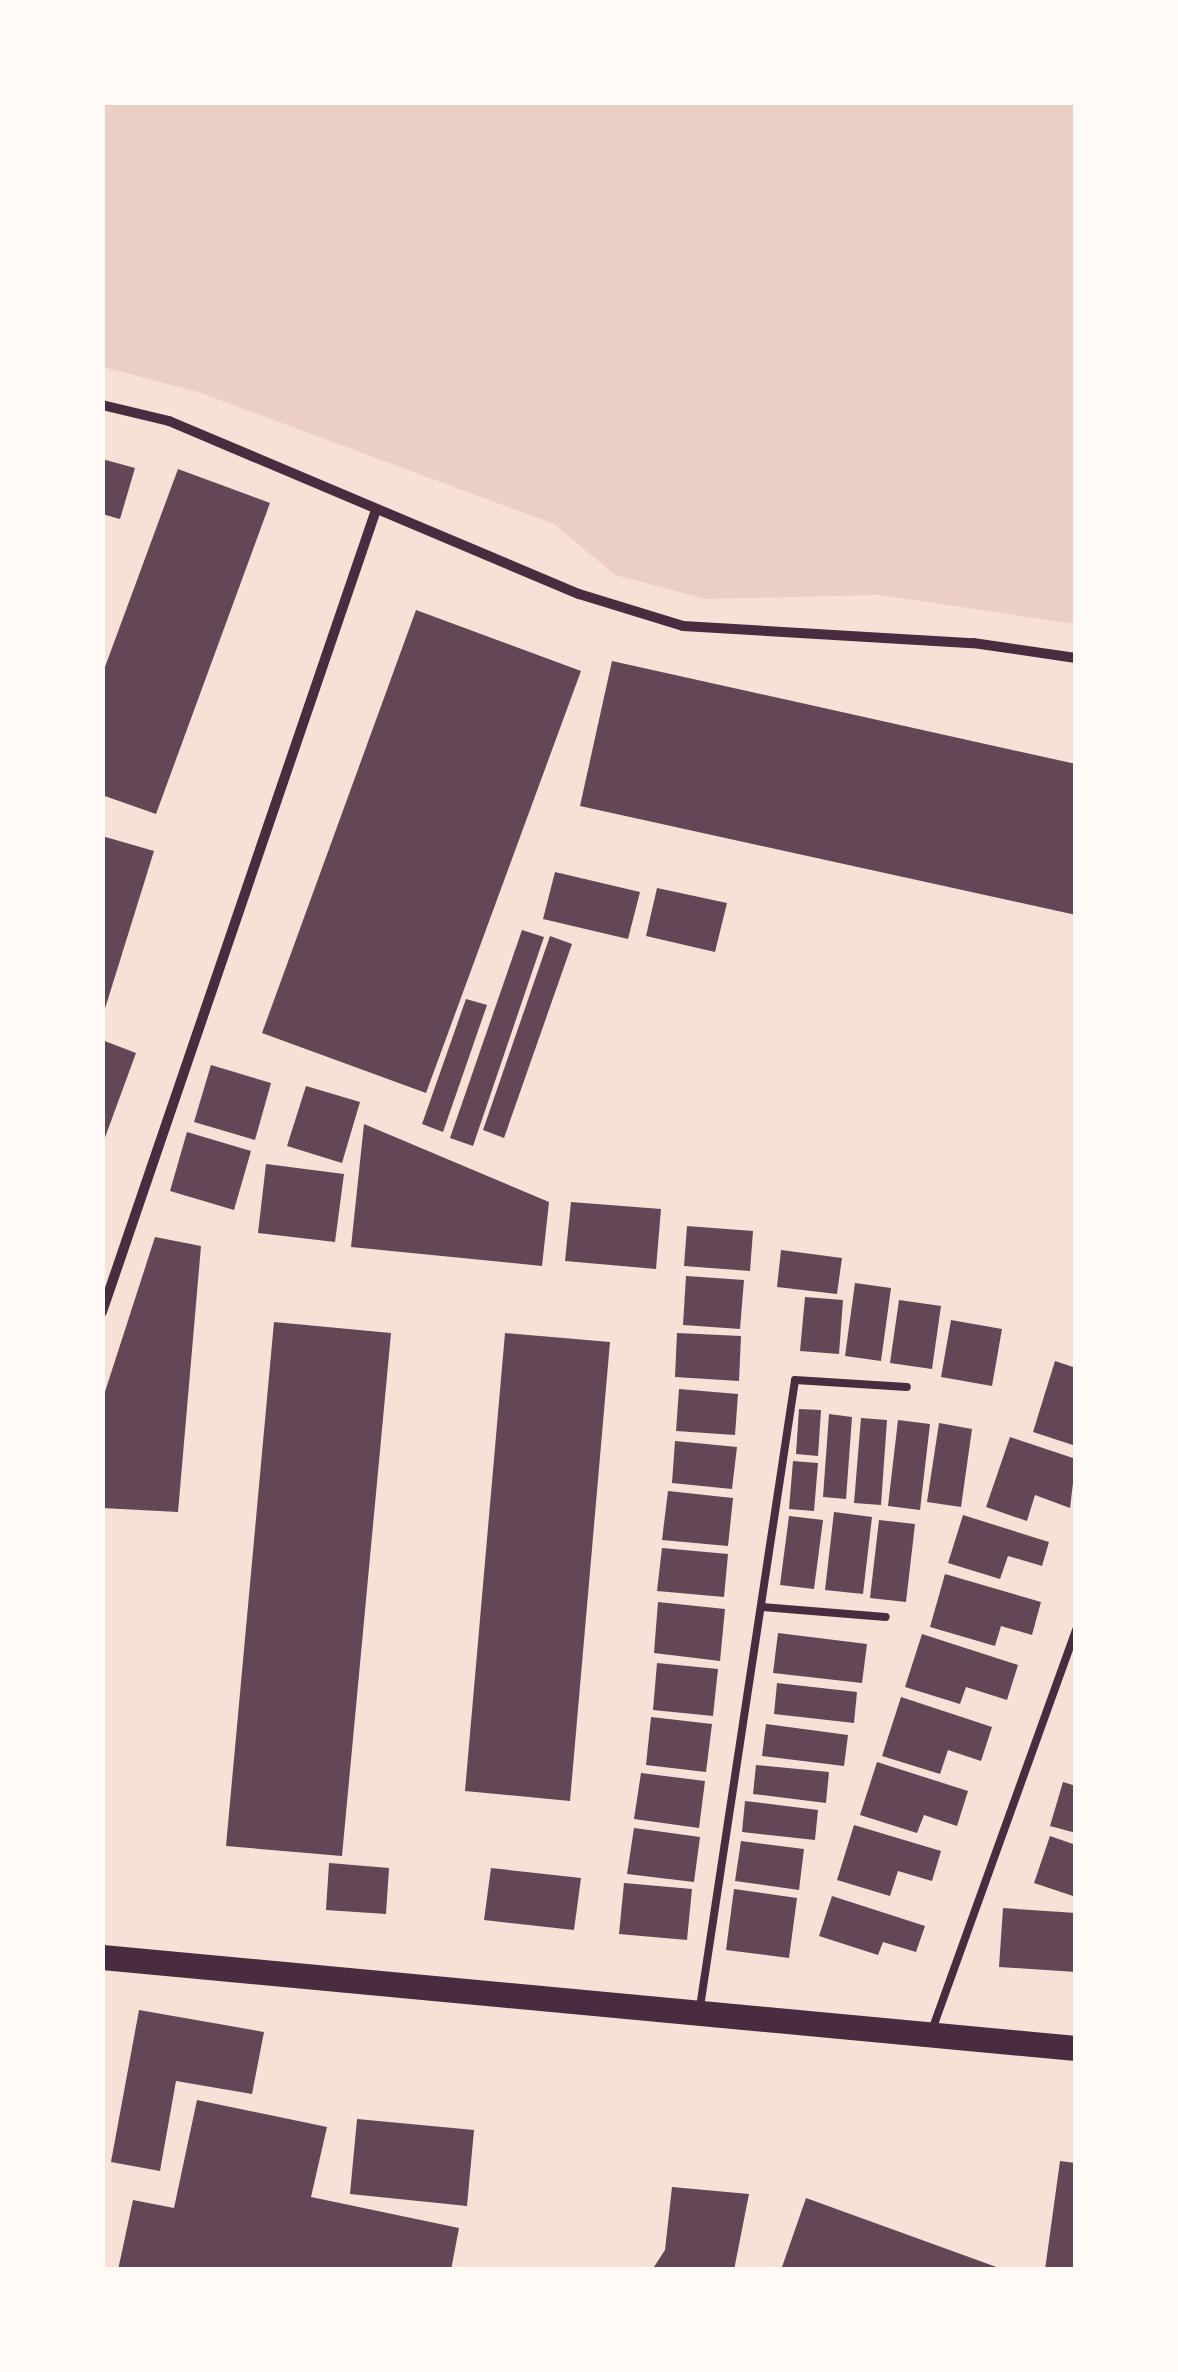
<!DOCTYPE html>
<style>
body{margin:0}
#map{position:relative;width:1178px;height:2372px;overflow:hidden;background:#f7e1d7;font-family:"Sofia Sans Condensed",sans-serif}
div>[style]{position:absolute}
.green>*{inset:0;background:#ebcfc5}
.building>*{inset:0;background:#644757}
.service>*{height:8px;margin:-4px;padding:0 4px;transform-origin:4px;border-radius:4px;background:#4a2c40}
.minor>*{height:10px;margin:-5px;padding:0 5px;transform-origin:5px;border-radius:5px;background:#4a2c40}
.primary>*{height:25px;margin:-12.5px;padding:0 12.5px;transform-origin:12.5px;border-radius:12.5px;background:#4a2c40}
span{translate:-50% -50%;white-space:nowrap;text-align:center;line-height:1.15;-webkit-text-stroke:8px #fffaf5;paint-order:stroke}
.frame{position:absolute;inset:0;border:105px solid #fffaf5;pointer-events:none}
</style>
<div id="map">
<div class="green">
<i style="clip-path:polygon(102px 103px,1075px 103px,1075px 624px,880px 595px,706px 599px,615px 575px,554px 524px,198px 392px,103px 367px)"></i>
</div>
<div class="building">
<i style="clip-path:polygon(102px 459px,135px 468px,120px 519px,102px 514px)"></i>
<i style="clip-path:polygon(178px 469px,270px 503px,156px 814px,102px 795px,102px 675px)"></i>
<i style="clip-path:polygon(416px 610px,581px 671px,426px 1093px,262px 1033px)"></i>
<i style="clip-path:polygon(612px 661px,1076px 764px,1076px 915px,580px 806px)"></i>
<i style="clip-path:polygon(102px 836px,154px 851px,103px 1015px,102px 1015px)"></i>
<i style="clip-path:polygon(555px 872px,640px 892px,628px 939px,543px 919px)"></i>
<i style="clip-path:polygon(657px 888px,727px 903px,715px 952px,646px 936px)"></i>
<i style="clip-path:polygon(522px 930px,544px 937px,473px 1146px,450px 1138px)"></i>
<i style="clip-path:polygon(550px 936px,572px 944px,504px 1138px,483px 1130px)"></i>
<i style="clip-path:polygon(466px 999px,487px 1005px,443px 1132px,422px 1124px)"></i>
<i style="clip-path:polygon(102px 1040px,136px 1053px,103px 1143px,102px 1143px)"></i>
<i style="clip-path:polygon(211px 1065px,271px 1083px,255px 1140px,194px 1122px)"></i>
<i style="clip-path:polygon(306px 1086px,360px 1102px,342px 1163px,287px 1146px)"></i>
<i style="clip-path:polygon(364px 1124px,549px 1202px,542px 1266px,351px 1247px)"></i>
<i style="clip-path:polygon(187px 1132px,251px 1151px,234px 1210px,170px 1191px)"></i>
<i style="clip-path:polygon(266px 1164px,344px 1174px,335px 1242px,258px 1233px)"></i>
<i style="clip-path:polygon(571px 1202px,661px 1209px,656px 1269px,565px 1261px)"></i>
<i style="clip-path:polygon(687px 1226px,753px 1231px,750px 1271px,684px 1266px)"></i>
<i style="clip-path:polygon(155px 1237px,201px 1246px,178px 1512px,102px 1508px,102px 1401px)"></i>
<i style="clip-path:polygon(781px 1250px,842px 1258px,837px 1294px,777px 1287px)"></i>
<i style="clip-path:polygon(686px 1276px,744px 1280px,740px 1329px,683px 1325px)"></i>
<i style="clip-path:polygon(855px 1283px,891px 1288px,881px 1361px,845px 1356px)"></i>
<i style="clip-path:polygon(805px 1297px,843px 1300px,839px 1354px,800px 1351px)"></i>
<i style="clip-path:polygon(899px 1300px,941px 1306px,932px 1369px,890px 1363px)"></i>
<i style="clip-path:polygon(951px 1320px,1002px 1329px,992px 1386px,941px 1377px)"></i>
<i style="clip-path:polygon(274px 1322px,391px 1333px,342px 1856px,226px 1846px)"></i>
<i style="clip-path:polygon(505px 1333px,610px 1342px,570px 1801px,465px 1791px)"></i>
<i style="clip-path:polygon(677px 1333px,741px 1336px,739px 1381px,675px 1377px)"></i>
<i style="clip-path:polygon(1055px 1361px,1076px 1368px,1076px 1446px,1033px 1432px)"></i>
<i style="clip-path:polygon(679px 1389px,738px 1394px,735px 1435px,676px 1431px)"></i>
<i style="clip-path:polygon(799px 1409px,821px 1410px,818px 1456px,796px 1454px)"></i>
<i style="clip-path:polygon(829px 1414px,852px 1417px,846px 1499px,823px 1497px)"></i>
<i style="clip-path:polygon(861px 1418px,887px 1420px,881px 1505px,854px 1503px)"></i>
<i style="clip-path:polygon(898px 1420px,930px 1424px,920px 1510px,888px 1506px)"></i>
<i style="clip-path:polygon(939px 1423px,972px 1429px,961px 1507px,927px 1502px)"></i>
<i style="clip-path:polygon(1010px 1437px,1076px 1459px,1070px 1508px,1035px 1495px,1027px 1521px,986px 1507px)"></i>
<i style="clip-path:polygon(675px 1441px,737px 1447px,732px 1489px,672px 1483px)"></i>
<i style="clip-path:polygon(793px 1461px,818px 1463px,814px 1511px,789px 1509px)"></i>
<i style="clip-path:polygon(668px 1491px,733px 1498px,728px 1546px,662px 1540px)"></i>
<i style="clip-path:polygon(834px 1512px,872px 1517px,863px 1594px,825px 1590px)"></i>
<i style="clip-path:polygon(963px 1515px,1049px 1542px,1042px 1566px,1008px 1556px,1000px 1579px,948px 1563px)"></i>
<i style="clip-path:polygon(789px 1516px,823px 1520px,814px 1589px,780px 1585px)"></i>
<i style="clip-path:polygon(879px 1520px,915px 1524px,906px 1602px,870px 1598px)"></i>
<i style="clip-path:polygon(662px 1548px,728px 1554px,724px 1597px,657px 1591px)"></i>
<i style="clip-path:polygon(945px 1574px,1041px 1602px,1032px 1635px,1001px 1626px,995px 1646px,930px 1627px)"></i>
<i style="clip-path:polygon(658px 1602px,725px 1609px,720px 1661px,654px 1653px)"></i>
<i style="clip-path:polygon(778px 1633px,867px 1644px,862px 1683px,773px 1673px)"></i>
<i style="clip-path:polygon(922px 1634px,1018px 1665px,1007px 1700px,966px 1687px,960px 1704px,905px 1687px)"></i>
<i style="clip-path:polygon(657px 1663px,718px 1669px,713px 1716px,653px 1710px)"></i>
<i style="clip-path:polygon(777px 1683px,857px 1692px,854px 1723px,774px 1714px)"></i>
<i style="clip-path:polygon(901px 1697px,992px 1727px,981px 1761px,948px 1750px,940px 1774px,882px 1756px)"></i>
<i style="clip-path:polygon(651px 1717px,712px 1724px,706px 1772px,646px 1765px)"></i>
<i style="clip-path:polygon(766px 1724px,848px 1735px,844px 1766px,762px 1756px)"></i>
<i style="clip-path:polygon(877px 1762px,968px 1791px,957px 1826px,924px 1815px,917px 1833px,860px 1815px)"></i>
<i style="clip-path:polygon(756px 1765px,829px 1772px,826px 1803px,753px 1794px)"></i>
<i style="clip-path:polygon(641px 1773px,705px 1781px,699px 1828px,634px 1819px)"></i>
<i style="clip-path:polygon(1063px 1782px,1076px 1786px,1076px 1833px,1050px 1826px)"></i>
<i style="clip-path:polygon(745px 1801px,818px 1810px,815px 1840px,742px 1832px)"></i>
<i style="clip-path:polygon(854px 1825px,941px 1851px,932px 1881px,898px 1871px,890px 1896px,837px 1880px)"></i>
<i style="clip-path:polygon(634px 1828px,700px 1837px,694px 1882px,627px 1874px)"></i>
<i style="clip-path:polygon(1050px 1836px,1076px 1845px,1076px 1897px,1034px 1883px)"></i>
<i style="clip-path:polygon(741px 1841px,804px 1849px,799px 1890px,735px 1881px)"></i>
<i style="clip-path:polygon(329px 1863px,389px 1868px,386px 1914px,326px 1910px)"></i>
<i style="clip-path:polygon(491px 1868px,581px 1878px,574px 1930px,484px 1920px)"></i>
<i style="clip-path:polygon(624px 1883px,692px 1889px,687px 1940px,619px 1934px)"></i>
<i style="clip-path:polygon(734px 1889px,797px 1898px,789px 1958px,726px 1950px)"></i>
<i style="clip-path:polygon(832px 1896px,925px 1926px,916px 1952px,883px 1942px,878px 1955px,819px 1936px)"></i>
<i style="clip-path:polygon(1003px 1908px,1076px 1913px,1076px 1972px,999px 1967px)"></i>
<i style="clip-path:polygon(139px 2010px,264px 2032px,252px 2094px,176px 2081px,160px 2171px,111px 2162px)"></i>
<i style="clip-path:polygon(197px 2100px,327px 2127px,311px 2197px,459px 2228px,451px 2270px,118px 2270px,133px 2200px,174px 2208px)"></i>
<i style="clip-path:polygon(357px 2119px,474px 2130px,467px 2206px,350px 2194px)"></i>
<i style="clip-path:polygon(1060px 2161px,1076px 2163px,1076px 2270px,1045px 2270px)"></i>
<i style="clip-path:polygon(672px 2187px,749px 2194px,734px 2270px,652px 2270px,665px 2250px)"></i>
<i style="clip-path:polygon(806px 2198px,1002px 2269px,1002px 2270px,781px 2270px)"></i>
</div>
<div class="service">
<i style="left:761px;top:1607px;width:125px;rotate:4.6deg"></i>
<i style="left:700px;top:2007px;width:634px;rotate:-81.38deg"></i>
<i style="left:795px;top:1380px;width:112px;rotate:3.6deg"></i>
<i style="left:932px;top:2030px;width:425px;rotate:-70.2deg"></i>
</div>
<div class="minor">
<i style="left:102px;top:405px;width:69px;rotate:13.4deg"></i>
<i style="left:169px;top:421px;width:445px;rotate:22.9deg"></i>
<i style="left:579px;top:594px;width:109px;rotate:17.1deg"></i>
<i style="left:683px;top:626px;width:290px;rotate:3.4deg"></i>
<i style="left:973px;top:643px;width:104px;rotate:8.3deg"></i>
<i style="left:102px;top:1312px;width:848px;rotate:-71.14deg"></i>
</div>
<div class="primary">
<i style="left:102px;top:1957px;width:978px;rotate:5.34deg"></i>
</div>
<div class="frame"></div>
</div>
